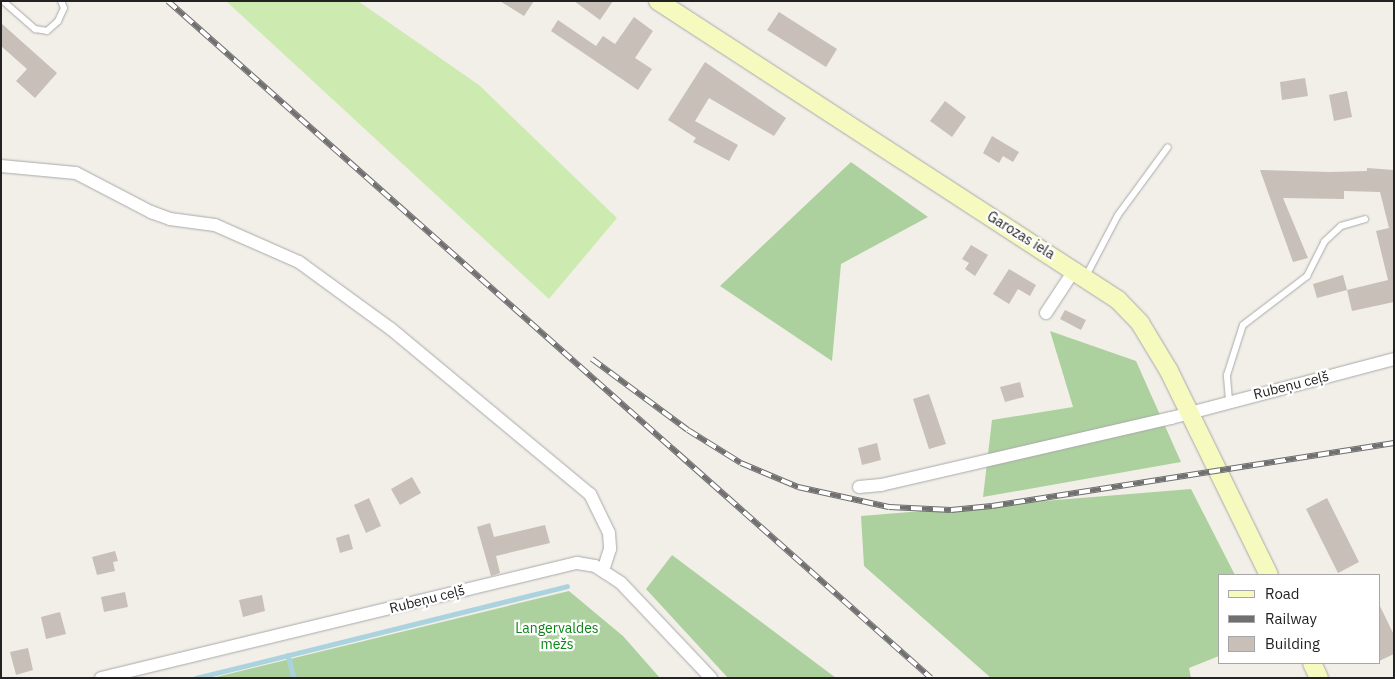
<!DOCTYPE html>
<meta charset="utf-8">
<style>
body{margin:0}
#map{position:relative;width:1395px;height:679px;overflow:hidden;background:#f2efe9;font-family:"IBM Plex Sans",sans-serif}
div>[style]{position:absolute}
.grass>*{inset:0;background:#cdebb0}
.forest>*{inset:0;background:#add19e}
.stream>*{height:4.5px;margin:-2.25px;padding:0 2.25px;transform-origin:2.25px;border-radius:2.25px;background:#aad3df}
.building>*{inset:0;background:#c7bfb8}
.roads{filter:drop-shadow(0 0 1px #a9a9a9) drop-shadow(0 0 1px #a9a9a9)}
.service>*{height:6px;margin:-3px;padding:0 3px;transform-origin:3px;border-radius:3px;background:#fff}
.minor>*{height:12px;margin:-6px;padding:0 6px;transform-origin:6px;border-radius:6px;background:#fff}
.secondary>*{height:18px;margin:-9px;padding:0 9px;transform-origin:9px;border-radius:9px;background:#f7fabf}
.rail>*{height:5.5px;margin-top:-2.75px;transform-origin:0;background:repeating-linear-gradient(90deg,#fff 0 11px,#707070 0 22px);box-sizing:border-box;border-block:1px solid #707070}
span{translate:-50% -50%;white-space:nowrap;text-align:center;line-height:1.15;-webkit-text-stroke:4.5px #fff;paint-order:stroke}
.street-label{font-size:14px;color:#222}
.park-label{font-size:14px;color:#0c8416}
.frame{position:absolute;inset:0;border:2px solid #222;pointer-events:none}
.legend{position:absolute;left:1218px;top:574px;width:162px;height:90px;box-sizing:border-box;background:#fff;border:1px solid #a7a7a7;margin:0;padding:6px 9px;list-style:none;font-size:15px;color:#222}
.legend li{display:flex;align-items:center;gap:10px;height:25px}
.legend b{width:25px;border:1px solid #a7a7a7}
</style>
<div id="map">
<div class="grass">
<i style="clip-path:polygon(226px 1px,358px 1px,479px 85px,617px 218px,549px 299px)"></i>
</div>
<div class="forest">
<i style="clip-path:polygon(851px 162px,928px 217px,841px 264px,832px 361px,720px 286px)"></i>
<i style="clip-path:polygon(1050px 331px,1136px 361px,1181px 462px,983px 497px,992px 420px,1073px 407px)"></i>
<i style="clip-path:polygon(1191px 489px,1235px 575px,1219px 575px,1219px 656px,1189px 668px,1191px 678px,991px 678px,864px 566px,861px 516px)"></i>
<i style="clip-path:polygon(672px 555px,836px 678px,728px 678px,646px 589px)"></i>
<i style="clip-path:polygon(569px 591px,623px 636px,660px 678px,212px 678px)"></i>
</div>
<div class="stream">
<i style="left:288px;top:655px;width:24px;rotate:75deg"></i>
<i style="left:196px;top:678px;width:382px;rotate:-13.9deg"></i>
</div>
<div class="building">
<i style="clip-path:polygon(500px 1px,534px 1px,524px 16px)"></i>
<i style="clip-path:polygon(574px 1px,613px 1px,600px 20px)"></i>
<i style="clip-path:polygon(779px 12px,837px 49px,826px 67px,767px 30px)"></i>
<i style="clip-path:polygon(634px 17px,653px 31px,635px 58px,652px 69px,638px 90px,551px 31px,558px 20px,596px 46px,603px 36px,615px 44px)"></i>
<i style="clip-path:polygon(1px 23px,57px 73px,35px 98px,16px 81px,27px 69px,1px 46px)"></i>
<i style="clip-path:polygon(705px 62px,786px 118px,774px 136px,709px 98px,695px 121px,738px 145px,729px 161px,693px 142px,696px 138px,668px 120px)"></i>
<i style="clip-path:polygon(1305px 78px,1308px 96px,1282px 100px,1280px 82px)"></i>
<i style="clip-path:polygon(1347px 91px,1352px 117px,1334px 121px,1329px 95px)"></i>
<i style="clip-path:polygon(945px 101px,966px 117px,952px 137px,930px 121px)"></i>
<i style="clip-path:polygon(992px 136px,1019px 152px,1013px 162px,1003px 156px,999px 163px,983px 153px)"></i>
<i style="clip-path:polygon(1367px 168px,1394px 170px,1394px 302px,1352px 311px,1347px 290px,1388px 280px,1376px 231px,1389px 228px,1380px 192px,1344px 191px,1344px 199px,1283px 198px,1308px 258px,1293px 262px,1260px 170px,1329px 172px,1367px 171px)"></i>
<i style="clip-path:polygon(971px 245px,988px 255px,975px 276px,965px 269px,969px 263px,962px 259px)"></i>
<i style="clip-path:polygon(1009px 269px,1036px 285px,1030px 296px,1018px 289px,1009px 304px,993px 294px)"></i>
<i style="clip-path:polygon(1343px 275px,1347px 290px,1317px 298px,1313px 284px)"></i>
<i style="clip-path:polygon(1065px 310px,1086px 320px,1081px 330px,1060px 319px)"></i>
<i style="clip-path:polygon(1020px 382px,1024px 397px,1005px 402px,1000px 387px)"></i>
<i style="clip-path:polygon(929px 394px,946px 444px,929px 449px,913px 399px)"></i>
<i style="clip-path:polygon(877px 443px,881px 460px,862px 465px,858px 448px)"></i>
<i style="clip-path:polygon(412px 477px,421px 493px,400px 505px,391px 489px)"></i>
<i style="clip-path:polygon(369px 498px,381px 526px,366px 533px,354px 505px)"></i>
<i style="clip-path:polygon(1327px 498px,1359px 562px,1338px 573px,1306px 509px)"></i>
<i style="clip-path:polygon(490px 523px,494px 537px,545px 525px,550px 543px,496px 556px,500px 573px,491px 576px,477px 527px)"></i>
<i style="clip-path:polygon(349px 534px,353px 549px,340px 553px,336px 538px)"></i>
<i style="clip-path:polygon(115px 551px,118px 561px,113px 562px,115px 571px,97px 575px,92px 557px)"></i>
<i style="clip-path:polygon(125px 592px,128px 607px,104px 612px,101px 597px)"></i>
<i style="clip-path:polygon(262px 595px,265px 611px,243px 617px,239px 600px)"></i>
<i style="clip-path:polygon(1379px 604px,1394px 635px,1394px 654px,1379px 661px)"></i>
<i style="clip-path:polygon(60px 612px,66px 634px,46px 639px,41px 617px)"></i>
<i style="clip-path:polygon(28px 648px,33px 670px,16px 675px,10px 652px)"></i>
</div>
<div class="roads">
<div class="service">
<i style="left:3px;top:1px;width:43px;rotate:41.2deg"></i>
<i style="left:35px;top:29px;width:12px;rotate:9deg"></i>
<i style="left:47px;top:31px;width:15px;rotate:-42deg"></i>
<i style="left:58px;top:21px;width:14px;rotate:-65deg"></i>
<i style="left:64px;top:8px;width:8px;rotate:-113deg"></i>
<i style="left:1086px;top:276px;width:69px;rotate:-62.3deg"></i>
<i style="left:1118px;top:215px;width:84px;rotate:-53.7deg"></i>
<i style="left:1229px;top:400px;width:25px;rotate:-95deg"></i>
<i style="left:1227px;top:375px;width:52px;rotate:-72.3deg"></i>
<i style="left:1243px;top:325px;width:81px;rotate:-37.4deg"></i>
<i style="left:1307px;top:276px;width:38px;rotate:-63deg"></i>
<i style="left:1324px;top:242px;width:23px;rotate:-43deg"></i>
<i style="left:1341px;top:226px;width:25px;rotate:-16deg"></i>
</div>
<div class="minor">
<i style="left:1px;top:166px;width:75px;rotate:5.3deg"></i>
<i style="left:76px;top:173px;width:85px;rotate:27.5deg"></i>
<i style="left:151px;top:212px;width:20px;rotate:20deg"></i>
<i style="left:170px;top:219px;width:45px;rotate:7.6deg"></i>
<i style="left:215px;top:225px;width:92px;rotate:23.8deg"></i>
<i style="left:299px;top:262px;width:114px;rotate:36.1deg"></i>
<i style="left:391px;top:329px;width:259px;rotate:39.7deg"></i>
<i style="left:590px;top:494px;width:43px;rotate:64deg"></i>
<i style="left:609px;top:533px;width:16px;rotate:86deg"></i>
<i style="left:610px;top:549px;width:22px;rotate:108deg"></i>
<i style="left:1046px;top:313px;width:53px;rotate:-56.6deg"></i>
<i style="left:859px;top:487px;width:22px;rotate:-5deg"></i>
<i style="left:881px;top:485px;width:298px;rotate:-13deg"></i>
<i style="left:1171px;top:418px;width:231px;rotate:-14.8deg"></i>
<i style="left:101px;top:678px;width:490px;rotate:-13.6deg"></i>
<i style="left:577px;top:563px;width:18px;rotate:9deg"></i>
<i style="left:595px;top:566px;width:31px;rotate:33deg"></i>
<i style="left:621px;top:583px;width:131px;rotate:46.5deg"></i>
</div>
<div class="secondary">
<i style="left:658px;top:1px;width:549px;rotate:33.02deg"></i>
<i style="left:1118px;top:300px;width:32px;rotate:46deg"></i>
<i style="left:1140px;top:323px;width:56px;rotate:58.9deg"></i>
<i style="left:1169px;top:371px;width:227px;rotate:63.9deg"></i>
<i style="left:1312px;top:663px;width:17px;rotate:65deg"></i>
</div>
</div>
<div class="rail">
<i style="left:168px;top:1px;width:1020px;rotate:41.58deg"></i>
<i style="left:592px;top:359px;width:119px;rotate:36.5deg"></i>
<i style="left:688px;top:430px;width:62px;rotate:31.9deg"></i>
<i style="left:741px;top:463px;width:62px;rotate:22.8deg"></i>
<i style="left:798px;top:487px;width:93px;rotate:12.4deg"></i>
<i style="left:889px;top:507px;width:62px;rotate:2.8deg"></i>
<i style="left:951px;top:510px;width:41px;rotate:-5.6deg"></i>
<i style="left:992px;top:506px;width:407px;rotate:-8.9deg"></i>
</div>
<div class="street-label">
<span style="left:1021px;top:235px;rotate:32deg">Garozas iela</span>
<span style="left:1291px;top:385px;rotate:-14deg">Rubeņu ceļš</span>
<span style="left:427px;top:599px;rotate:-14deg">Rubeņu ceļš</span>
</div>
<div class="park-label">
<span style="left:557px;top:636px">Langervaldes<br>mežs</span>
</div>
<div class="frame"></div>
<ul class="legend">
<li><b style="height:6px;background:#f7fabf"></b>Road</li>
<li><b style="height:6px;background:#707070"></b>Railway</li>
<li><b style="height:14px;background:#c7bfb8"></b>Building</li>
</ul>
</div>
